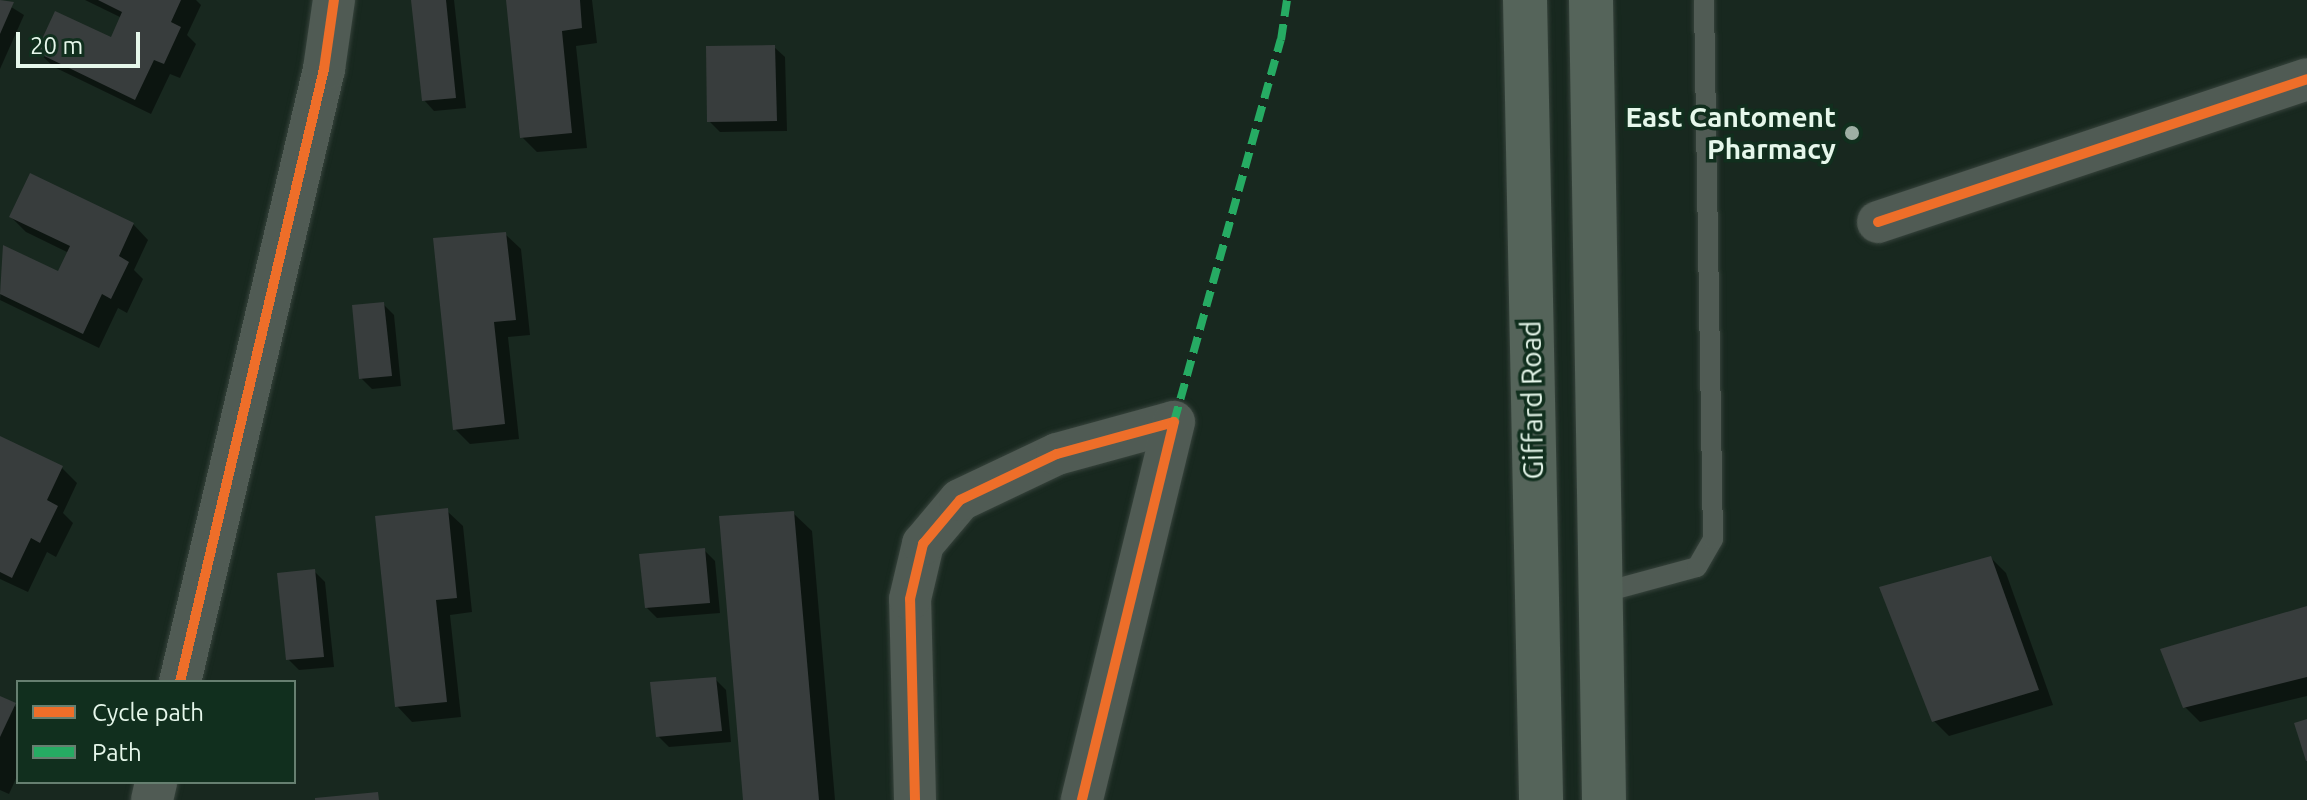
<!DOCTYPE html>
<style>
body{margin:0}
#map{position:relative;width:2307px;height:800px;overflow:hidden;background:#18281f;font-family:Ubuntu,sans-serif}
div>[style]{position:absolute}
.shadow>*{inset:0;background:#0007}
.building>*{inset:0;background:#383d3d}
.roads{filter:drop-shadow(0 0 2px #37433c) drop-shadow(0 0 2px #37433c)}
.service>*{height:20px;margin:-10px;padding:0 10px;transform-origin:10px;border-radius:10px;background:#505b54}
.minor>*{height:42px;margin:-21px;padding:0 21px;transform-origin:21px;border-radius:21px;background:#505b54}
.primary>*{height:44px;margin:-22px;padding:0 22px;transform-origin:22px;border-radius:22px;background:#55645a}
.quiet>*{height:8px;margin-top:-4px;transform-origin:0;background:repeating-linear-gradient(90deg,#26ab63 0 16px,transparent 0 24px)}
.cycleway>*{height:10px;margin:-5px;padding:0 5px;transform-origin:5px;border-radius:5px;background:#ee6e29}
.dots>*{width:22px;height:22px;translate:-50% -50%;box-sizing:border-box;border:4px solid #112f1e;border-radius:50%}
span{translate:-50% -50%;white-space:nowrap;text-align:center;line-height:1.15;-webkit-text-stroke:7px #112f1e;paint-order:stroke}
.poi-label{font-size:28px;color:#e6f7eb;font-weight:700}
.right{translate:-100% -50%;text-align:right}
.street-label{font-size:28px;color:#e6f7eb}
.legend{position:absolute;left:16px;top:680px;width:280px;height:104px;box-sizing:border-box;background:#112f1e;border:2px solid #667f70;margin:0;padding:10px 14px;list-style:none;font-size:24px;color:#e6f7eb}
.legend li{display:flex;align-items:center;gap:16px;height:40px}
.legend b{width:40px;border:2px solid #667f70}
.scale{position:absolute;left:16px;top:32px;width:124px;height:36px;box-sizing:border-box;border:4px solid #e6f7eb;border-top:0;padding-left:10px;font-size:24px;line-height:28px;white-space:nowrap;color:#e6f7eb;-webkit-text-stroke:6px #112f1e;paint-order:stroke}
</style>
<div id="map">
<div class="shadow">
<i style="clip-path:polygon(0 0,24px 15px,0 69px)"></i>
<i style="clip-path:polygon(85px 0,196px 0,201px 5px,187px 35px,196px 44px,180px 78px,170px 74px,151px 114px,54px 67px,38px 52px,112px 40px,122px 18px)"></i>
<i style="clip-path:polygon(413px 0,454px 0,466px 108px,434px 111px,424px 100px)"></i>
<i style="clip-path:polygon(508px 0,592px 0,597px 43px,576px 46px,587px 148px,537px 152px,522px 137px)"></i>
<i style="clip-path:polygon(774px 47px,785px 57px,787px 131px,720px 132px,709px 121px)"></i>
<i style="clip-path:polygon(11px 217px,133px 224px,148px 240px,134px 270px,143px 279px,127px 313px,118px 308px,99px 348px,0 300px,4px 248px,59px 274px,69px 253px,26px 232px)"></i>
<i style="clip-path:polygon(505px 234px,521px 249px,530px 335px,508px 337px,519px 439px,470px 444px,455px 429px)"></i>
<i style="clip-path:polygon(383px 304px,394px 315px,401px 386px,372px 389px,361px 378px)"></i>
<i style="clip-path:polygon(0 438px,62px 468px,77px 483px,63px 513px,73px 523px,56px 557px,47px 552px,28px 592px,0 579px)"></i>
<i style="clip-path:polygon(447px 511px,463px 526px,472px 612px,450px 615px,461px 717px,412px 722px,397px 706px)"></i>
<i style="clip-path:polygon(793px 513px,812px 531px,835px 800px,745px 800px)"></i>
<i style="clip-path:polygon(704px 550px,715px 561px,720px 613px,657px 618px,647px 608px)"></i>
<i style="clip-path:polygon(1991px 558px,2006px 573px,2053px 705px,1949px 736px,1934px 721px)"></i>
<i style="clip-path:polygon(314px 571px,325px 582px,334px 667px,299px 670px,288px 659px)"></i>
<i style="clip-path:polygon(2307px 608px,2307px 696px,2200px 722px,2185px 707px)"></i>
<i style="clip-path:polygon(715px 679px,726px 690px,731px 742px,669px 747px,658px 736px)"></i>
<i style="clip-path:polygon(0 698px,18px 708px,18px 774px,9px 794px,0 790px)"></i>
</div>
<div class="building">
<i style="clip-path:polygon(0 0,14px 2px,0 34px)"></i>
<i style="clip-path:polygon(98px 0,181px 0,171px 22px,181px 27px,164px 64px,154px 60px,135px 100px,36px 52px,55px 11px,111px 37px,122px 12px)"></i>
<i style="clip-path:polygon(411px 0,446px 0,456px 98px,422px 101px)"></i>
<i style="clip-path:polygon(506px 0,580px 0,582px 28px,562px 31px,572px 133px,520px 138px)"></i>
<i style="clip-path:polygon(775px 45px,777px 121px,707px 122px,706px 46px)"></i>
<i style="clip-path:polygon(30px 173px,134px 223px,119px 256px,129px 262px,111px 299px,102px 294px,83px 334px,0 294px,3px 245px,58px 271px,70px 246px,9px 217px)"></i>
<i style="clip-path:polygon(506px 232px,516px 320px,494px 322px,505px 424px,453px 430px,433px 238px)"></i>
<i style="clip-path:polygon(384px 302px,392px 376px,359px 379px,352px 305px)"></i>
<i style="clip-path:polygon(0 436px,63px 466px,47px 500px,58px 506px,40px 543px,31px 538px,12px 578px,0 572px)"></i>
<i style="clip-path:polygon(448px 508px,457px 598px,436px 600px,447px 702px,395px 707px,375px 516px)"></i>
<i style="clip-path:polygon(794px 511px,819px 800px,743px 800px,719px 516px)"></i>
<i style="clip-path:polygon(705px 548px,710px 603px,645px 608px,639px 554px)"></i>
<i style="clip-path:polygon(1991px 556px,2039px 690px,1932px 722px,1879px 587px)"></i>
<i style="clip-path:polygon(315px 569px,324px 657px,286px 660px,277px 573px)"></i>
<i style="clip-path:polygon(2307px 606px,2307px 677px,2183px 708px,2160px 649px)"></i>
<i style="clip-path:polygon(716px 677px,722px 731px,656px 737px,650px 682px)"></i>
<i style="clip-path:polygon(0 696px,16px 703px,0 737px)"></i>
<i style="clip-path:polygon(2307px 719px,2307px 761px,2306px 761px,2294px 723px)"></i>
<i style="clip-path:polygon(378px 792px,379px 800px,315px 800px,315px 798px)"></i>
</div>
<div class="roads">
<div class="service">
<i style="left:1601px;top:593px;width:99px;rotate:-15.2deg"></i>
<i style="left:1697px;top:567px;width:32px;rotate:-60deg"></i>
<i style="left:1713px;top:539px;width:539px;rotate:-90.96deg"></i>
</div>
<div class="minor">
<i style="left:1878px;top:222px;width:452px;rotate:-18.4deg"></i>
<i style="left:180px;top:682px;width:630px;rotate:-76.78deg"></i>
<i style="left:324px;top:69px;width:70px;rotate:-81.8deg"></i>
<i style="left:152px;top:800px;width:18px;rotate:-77deg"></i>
<i style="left:915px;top:800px;width:201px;rotate:-91.4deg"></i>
<i style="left:910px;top:599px;width:57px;rotate:-76.7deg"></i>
<i style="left:923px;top:544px;width:57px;rotate:-49.9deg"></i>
<i style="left:960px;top:500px;width:107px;rotate:-25.4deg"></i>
<i style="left:1057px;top:454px;width:121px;rotate:-15.3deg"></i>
<i style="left:1174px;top:422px;width:389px;rotate:103.7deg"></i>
</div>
<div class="primary">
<i style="left:1525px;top:0;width:800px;rotate:88.85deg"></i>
<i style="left:1591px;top:0;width:800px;rotate:89.07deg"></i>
</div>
</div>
<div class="quiet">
<i style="left:1174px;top:422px;width:397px;rotate:-74.4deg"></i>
<i style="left:1281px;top:40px;width:40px;rotate:-81.5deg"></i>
</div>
<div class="cycleway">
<i style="left:1878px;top:222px;width:452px;rotate:-18.4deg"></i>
<i style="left:180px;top:682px;width:630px;rotate:-76.78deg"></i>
<i style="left:324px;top:69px;width:70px;rotate:-81.8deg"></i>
<i style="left:915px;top:800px;width:201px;rotate:-91.4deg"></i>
<i style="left:910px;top:599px;width:57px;rotate:-76.7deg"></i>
<i style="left:923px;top:544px;width:57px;rotate:-49.9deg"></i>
<i style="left:960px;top:500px;width:107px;rotate:-25.4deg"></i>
<i style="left:1057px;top:454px;width:121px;rotate:-15.3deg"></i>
<i style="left:1174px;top:422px;width:389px;rotate:103.7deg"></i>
</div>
<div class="dots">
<i style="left:1852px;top:133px;background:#9eafa4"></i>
</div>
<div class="poi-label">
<span class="right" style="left:1836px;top:133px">East Cantoment<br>Pharmacy</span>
</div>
<div class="street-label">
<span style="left:1532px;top:400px;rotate:-91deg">Giffard Road</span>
</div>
<ul class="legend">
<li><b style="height:10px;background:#ee6e29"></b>Cycle path</li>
<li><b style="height:10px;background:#26ab63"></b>Path</li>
</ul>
<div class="scale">20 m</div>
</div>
